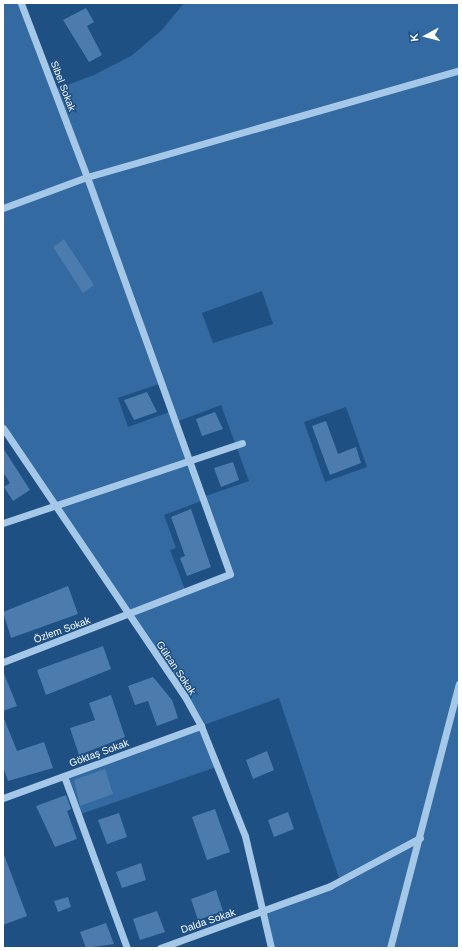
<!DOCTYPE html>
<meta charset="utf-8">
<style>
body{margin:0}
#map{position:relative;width:462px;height:951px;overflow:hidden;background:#1f5083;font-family:Helvetica,sans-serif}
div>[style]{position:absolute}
.green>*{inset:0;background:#326aa1}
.building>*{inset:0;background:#4b7cad}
.minor>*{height:7px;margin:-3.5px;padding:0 3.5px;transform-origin:3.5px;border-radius:3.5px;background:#a5c8e9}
span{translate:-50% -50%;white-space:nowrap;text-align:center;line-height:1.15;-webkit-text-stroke:3px #1f5083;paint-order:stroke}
.street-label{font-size:10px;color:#fff}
.frame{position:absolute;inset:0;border:4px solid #fff;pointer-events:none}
.north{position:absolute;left:406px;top:16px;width:40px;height:40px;-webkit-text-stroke:3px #1f5083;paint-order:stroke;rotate:263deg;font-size:11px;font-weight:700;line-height:16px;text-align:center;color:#fff}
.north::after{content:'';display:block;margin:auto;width:14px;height:18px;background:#fff;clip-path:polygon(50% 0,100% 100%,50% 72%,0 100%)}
</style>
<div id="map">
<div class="green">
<i style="clip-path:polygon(evenodd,3px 3px,21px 3px,54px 90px,94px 75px,131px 56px,162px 30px,184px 3px,459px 3px,459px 948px,271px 948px,263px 913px,340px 881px,279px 698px,201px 726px,219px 766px,78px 815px,64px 776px,201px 726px,3px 428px,3px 3px,262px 291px,273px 324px,213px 343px,202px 313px,262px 291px,3px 3px,162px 383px,172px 411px,128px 427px,118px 398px,162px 383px,3px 3px,221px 405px,249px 481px,203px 497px,176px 422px,221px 405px,3px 3px,346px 407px,367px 467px,325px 482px,304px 422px,346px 407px,3px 3px,204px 500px,230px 574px,186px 592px,170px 550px,176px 548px,164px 515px,204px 500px)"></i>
</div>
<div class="building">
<i style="clip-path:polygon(86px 8px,94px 22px,87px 26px,102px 55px,89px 62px,63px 20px)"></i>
<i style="clip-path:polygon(64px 239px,94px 285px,83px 293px,53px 247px)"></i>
<i style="clip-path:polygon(147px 392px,157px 412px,134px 420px,124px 400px)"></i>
<i style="clip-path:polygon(215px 412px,223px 429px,202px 436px,196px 419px)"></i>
<i style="clip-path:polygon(326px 421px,338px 454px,356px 447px,361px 463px,330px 475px,312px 426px)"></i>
<i style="clip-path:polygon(3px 448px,30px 490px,13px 501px,4px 487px,10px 483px,3px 472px)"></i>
<i style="clip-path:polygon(233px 462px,239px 480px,221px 487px,214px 468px)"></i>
<i style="clip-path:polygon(191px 509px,211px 567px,187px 576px,180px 558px,185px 556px,171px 517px)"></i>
<i style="clip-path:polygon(68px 586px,78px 614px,11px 638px,3px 612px)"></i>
<i style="clip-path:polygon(103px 646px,111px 669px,46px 695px,37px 670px)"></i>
<i style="clip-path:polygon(3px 671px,17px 706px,3px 711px)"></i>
<i style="clip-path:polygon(153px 677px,172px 700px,178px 718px,157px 726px,148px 701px,135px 705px,128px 686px)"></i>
<i style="clip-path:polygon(111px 695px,125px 737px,79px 755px,70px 728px,95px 720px,89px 703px)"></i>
<i style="clip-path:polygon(3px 716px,17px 751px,44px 742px,53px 768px,8px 781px,3px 767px)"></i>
<i style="clip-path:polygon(267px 751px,274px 770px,253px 779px,246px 760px)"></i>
<i style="clip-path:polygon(105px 769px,113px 794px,80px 806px,74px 780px)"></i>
<i style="clip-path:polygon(66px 795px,71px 809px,67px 811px,77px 839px,55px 847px,36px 806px)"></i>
<i style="clip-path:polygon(215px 809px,230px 852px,207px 860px,192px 817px)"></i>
<i style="clip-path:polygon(288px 812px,294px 829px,274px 837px,268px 820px)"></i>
<i style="clip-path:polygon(119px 813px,127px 837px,107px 844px,98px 820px)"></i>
<i style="clip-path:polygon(3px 852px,27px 916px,3px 925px)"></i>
<i style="clip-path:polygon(141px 863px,146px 880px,122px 888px,116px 872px)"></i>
<i style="clip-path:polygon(216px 890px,223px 911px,198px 920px,191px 899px)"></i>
<i style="clip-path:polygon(68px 897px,71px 907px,58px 912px,54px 901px)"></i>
<i style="clip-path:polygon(157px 911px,165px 932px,140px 940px,133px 919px)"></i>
<i style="clip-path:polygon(106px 923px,114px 944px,86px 948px,80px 932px)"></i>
</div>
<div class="minor">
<i style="left:3px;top:208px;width:90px;rotate:-20.3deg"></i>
<i style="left:87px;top:177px;width:387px;rotate:-16deg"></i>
<i style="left:3px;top:428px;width:323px;rotate:55.9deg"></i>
<i style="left:184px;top:695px;width:35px;rotate:61deg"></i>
<i style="left:201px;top:726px;width:118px;rotate:68.2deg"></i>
<i style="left:245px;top:836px;width:115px;rotate:76.9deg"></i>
<i style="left:3px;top:523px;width:252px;rotate:-18.5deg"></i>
<i style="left:3px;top:662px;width:243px;rotate:-21.2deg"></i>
<i style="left:230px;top:574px;width:422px;rotate:-109.8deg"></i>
<i style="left:87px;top:177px;width:186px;rotate:-110.8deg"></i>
<i style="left:64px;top:776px;width:183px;rotate:69.9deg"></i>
<i style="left:3px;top:798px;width:211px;rotate:-20deg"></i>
<i style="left:160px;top:948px;width:181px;rotate:-20deg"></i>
<i style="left:330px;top:886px;width:102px;rotate:-28.1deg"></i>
<i style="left:390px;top:948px;width:273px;rotate:-75.4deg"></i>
</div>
<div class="street-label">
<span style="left:63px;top:86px;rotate:69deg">Sibel Sokak</span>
<span style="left:62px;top:630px;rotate:-20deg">Özlem Sokak</span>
<span style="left:176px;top:668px;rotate:56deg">Gülcan Sokak</span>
<span style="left:99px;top:753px;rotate:-20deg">Göktaş Sokak</span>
<span style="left:208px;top:921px;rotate:-19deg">Dalda Sokak</span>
</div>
<div class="frame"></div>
<div class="north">K</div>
</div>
